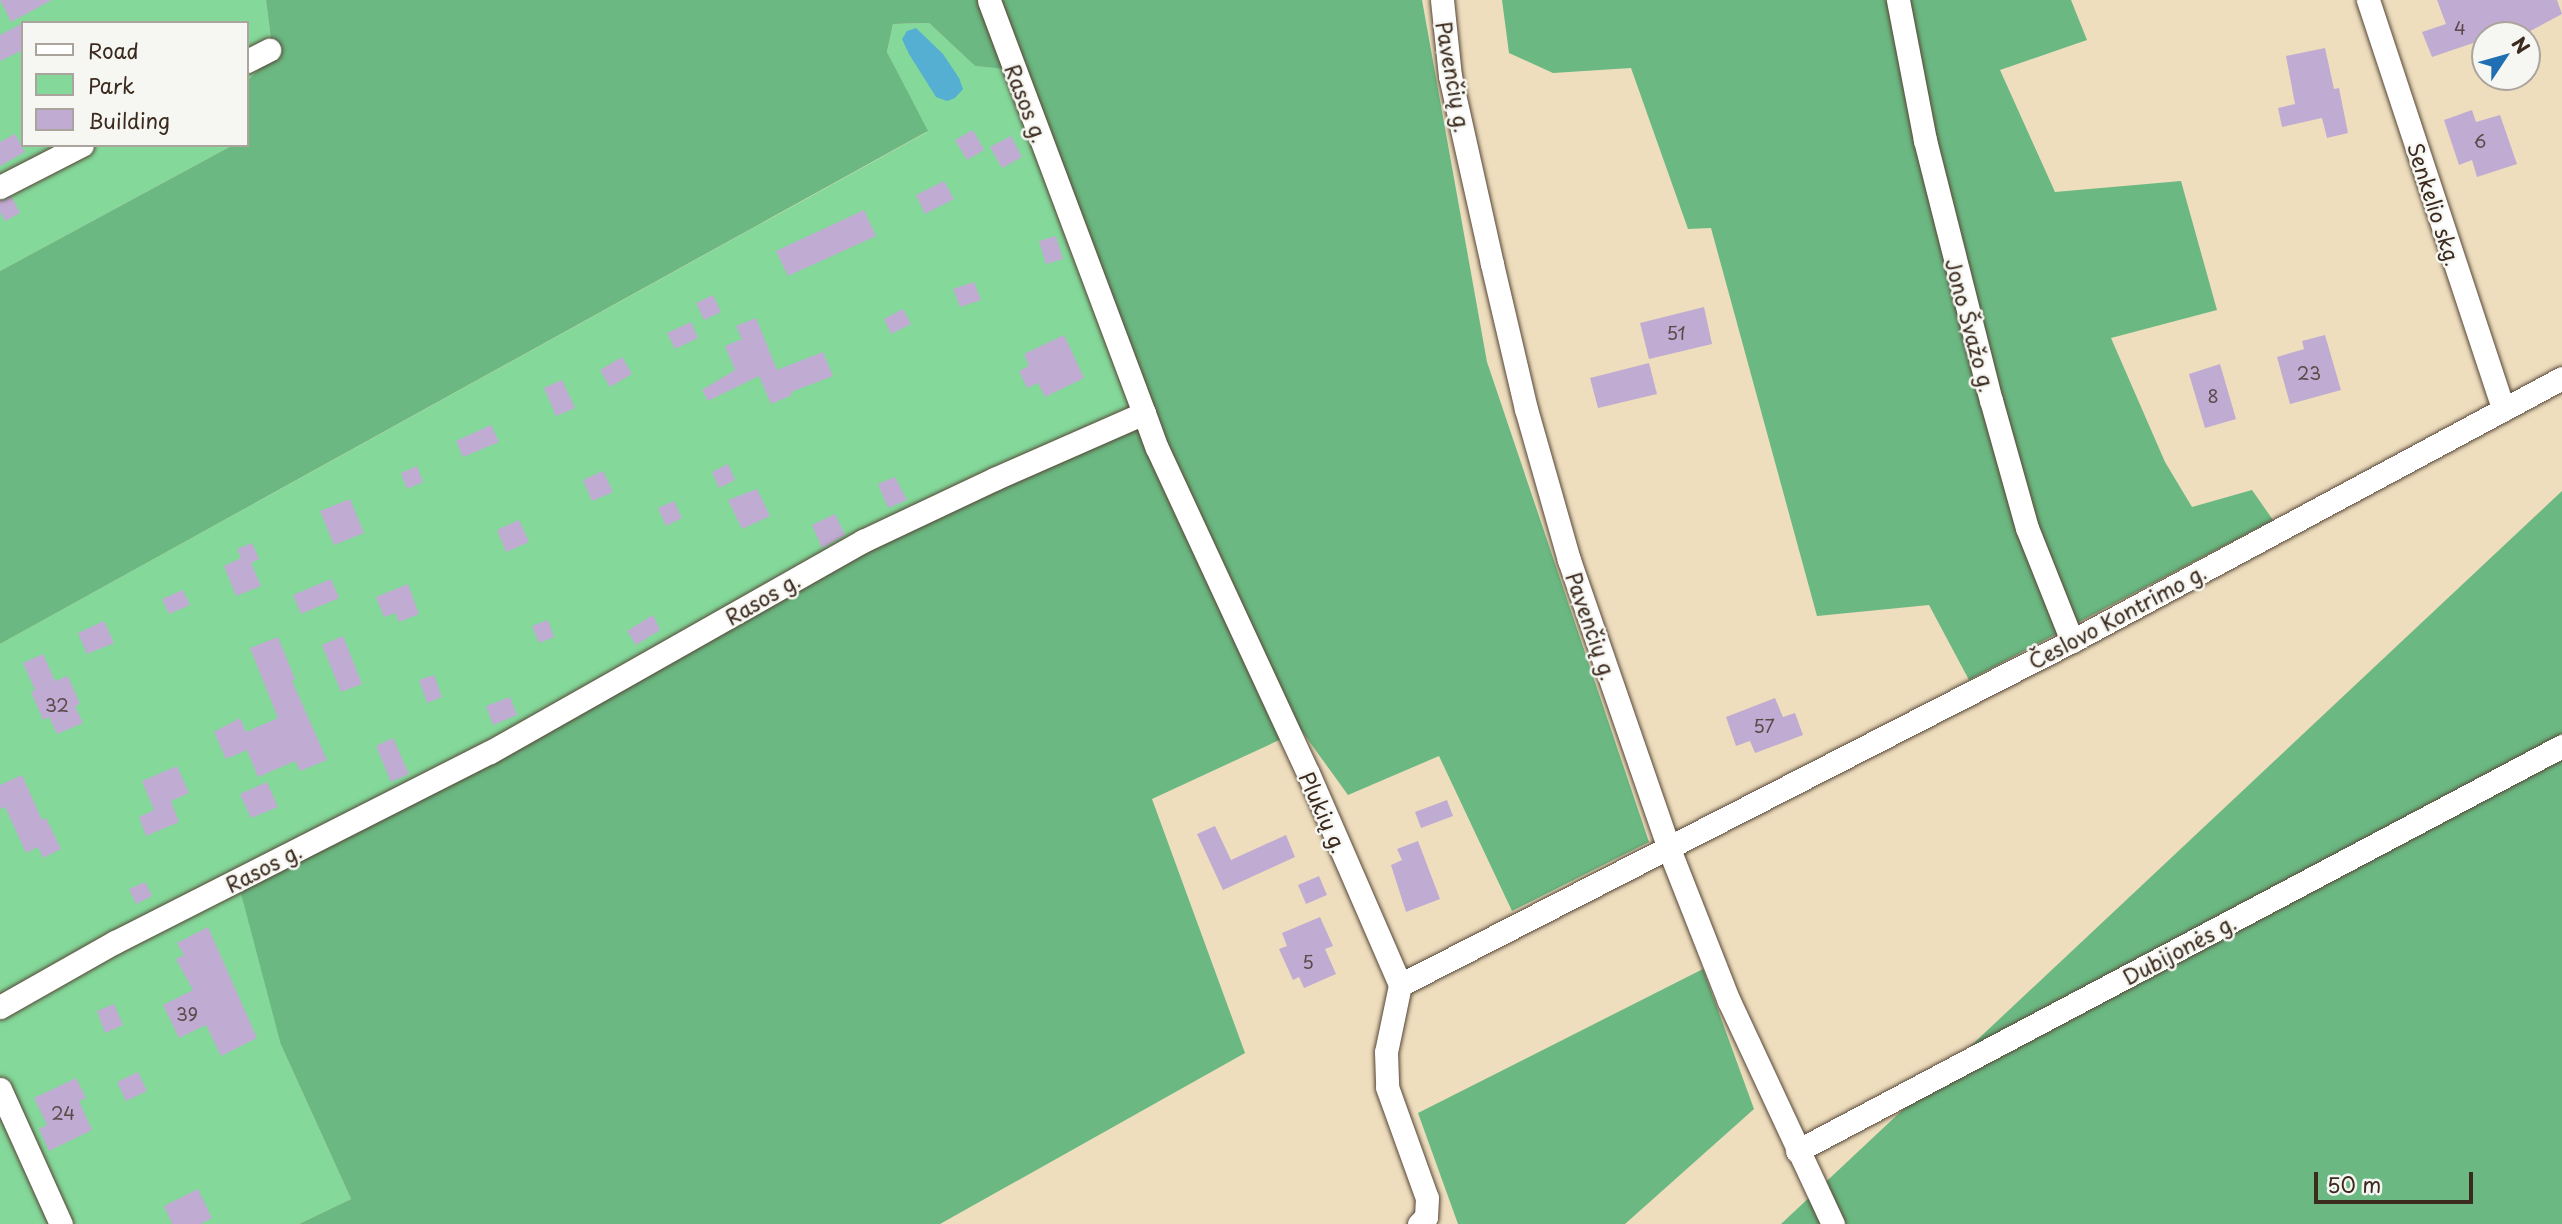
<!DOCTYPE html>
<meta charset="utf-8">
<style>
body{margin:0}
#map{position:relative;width:2562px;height:1224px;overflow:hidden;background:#eedebe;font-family:"Playpen Sans",sans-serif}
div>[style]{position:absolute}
.green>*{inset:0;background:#84d89a}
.forest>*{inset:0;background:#6bb882}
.water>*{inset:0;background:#54afd2}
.building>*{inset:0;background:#c0abd2}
.roads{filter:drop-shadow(0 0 2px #564536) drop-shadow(0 0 2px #564536)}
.minor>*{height:23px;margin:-11.5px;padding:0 11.5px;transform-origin:11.5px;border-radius:11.5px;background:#fff}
span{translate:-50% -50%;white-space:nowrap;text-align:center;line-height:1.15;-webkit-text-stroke:5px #f6f6f2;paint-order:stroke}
.number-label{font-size:18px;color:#5c4a4b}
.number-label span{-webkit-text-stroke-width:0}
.street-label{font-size:21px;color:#3b2a1e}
.legend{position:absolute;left:21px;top:21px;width:228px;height:126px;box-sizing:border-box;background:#f6f6f2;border:2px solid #aba49d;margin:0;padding:9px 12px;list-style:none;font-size:21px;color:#3b2a1e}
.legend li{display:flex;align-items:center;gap:14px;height:35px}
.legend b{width:35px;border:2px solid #aba49d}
.north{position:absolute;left:2471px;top:21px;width:70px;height:70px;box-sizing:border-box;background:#f6f6f2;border:2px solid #aba49d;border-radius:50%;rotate:54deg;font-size:19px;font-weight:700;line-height:28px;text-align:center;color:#3b2a1e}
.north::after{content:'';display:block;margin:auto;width:24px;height:32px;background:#1f6fb2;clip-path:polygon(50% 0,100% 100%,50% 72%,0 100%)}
.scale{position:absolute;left:2314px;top:1172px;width:159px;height:32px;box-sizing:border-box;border:4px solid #3b2a1e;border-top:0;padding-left:9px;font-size:21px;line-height:24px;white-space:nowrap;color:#3b2a1e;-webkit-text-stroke:5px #f6f6f2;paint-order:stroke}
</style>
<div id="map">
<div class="green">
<i style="clip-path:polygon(0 0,266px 0,273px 55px,247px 81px,247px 23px,23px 23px,23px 145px,233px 145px,0 271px)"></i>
<i style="clip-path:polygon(929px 23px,975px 66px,1026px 70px,1148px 401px,281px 1045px,351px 1199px,299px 1224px,0 1224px,0 644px,927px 132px,887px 52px,893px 24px)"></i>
</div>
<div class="forest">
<i style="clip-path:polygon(266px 0,1422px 0,1487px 362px,1649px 842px,1512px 911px,1439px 756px,1348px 795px,1301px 730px,1152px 799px,1245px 1053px,940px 1224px,299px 1224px,351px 1199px,281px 1045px,239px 886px,1148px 401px,1026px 71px,975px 66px,929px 23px,893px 24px,887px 52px,928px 131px,0 644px,0 271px,233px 145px,247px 145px,247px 81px,273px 55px)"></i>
<i style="clip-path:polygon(1502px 0,2071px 0,2087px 40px,2000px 70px,2055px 192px,2181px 181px,2217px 310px,2111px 338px,2165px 462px,2192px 507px,2252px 490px,2273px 520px,1969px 680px,1929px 605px,1817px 616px,1711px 228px,1688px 229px,1631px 68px,1553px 73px,1509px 53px)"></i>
<i style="clip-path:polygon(2562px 491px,2562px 1224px,1781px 1224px)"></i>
<i style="clip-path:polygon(1703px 969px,1754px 1109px,1625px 1224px,1458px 1224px,1418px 1113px)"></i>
</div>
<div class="water">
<i style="clip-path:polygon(916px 28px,943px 54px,959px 78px,963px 89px,955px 98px,947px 101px,936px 97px,909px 54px,902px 39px,907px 31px)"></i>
</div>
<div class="building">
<i style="clip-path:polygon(0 0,52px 0,11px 22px)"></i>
<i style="clip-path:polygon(2437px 0,2557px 0,2562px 14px,2523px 35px,2485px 35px,2485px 39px,2432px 57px,2422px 32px,2446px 24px)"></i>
<i style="clip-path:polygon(23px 23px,23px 50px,0 61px,0 35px)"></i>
<i style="clip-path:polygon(2325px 48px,2334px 89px,2339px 88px,2348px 133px,2327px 138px,2322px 118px,2282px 127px,2278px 108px,2295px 104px,2286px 56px)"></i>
<i style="clip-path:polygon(2472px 110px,2476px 122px,2500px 115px,2517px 164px,2477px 177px,2472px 160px,2459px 165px,2444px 120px)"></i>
<i style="clip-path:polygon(973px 130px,984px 150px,967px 160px,955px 140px)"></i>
<i style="clip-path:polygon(15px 134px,25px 152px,0 166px,0 142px)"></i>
<i style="clip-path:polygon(1011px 136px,1022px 157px,1002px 168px,990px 147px)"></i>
<i style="clip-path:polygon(944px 181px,954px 199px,925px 214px,916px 195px)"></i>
<i style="clip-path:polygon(12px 197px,20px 213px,5px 221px,0 212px,0 201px)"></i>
<i style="clip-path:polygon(864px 210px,876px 236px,788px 276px,776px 251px)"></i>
<i style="clip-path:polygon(1056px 236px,1063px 259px,1046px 264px,1039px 241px)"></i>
<i style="clip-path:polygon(974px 282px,981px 300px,960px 307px,953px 289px)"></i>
<i style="clip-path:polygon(713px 295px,721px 312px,704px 320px,696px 303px)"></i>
<i style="clip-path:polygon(1704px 307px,1712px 344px,1649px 359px,1640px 323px)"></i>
<i style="clip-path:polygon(903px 309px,911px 324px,891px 334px,884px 319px)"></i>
<i style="clip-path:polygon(756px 318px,777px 370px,823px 352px,833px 376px,791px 392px,792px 395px,771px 404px,759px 376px,708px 401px,702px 390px,735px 370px,725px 346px,742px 339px,736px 326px)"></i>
<i style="clip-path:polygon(691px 322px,698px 338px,675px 349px,667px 333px)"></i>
<i style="clip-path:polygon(1064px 335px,1084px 378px,1045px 397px,1038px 383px,1027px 388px,1019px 371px,1029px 366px,1024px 354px)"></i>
<i style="clip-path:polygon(2325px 335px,2341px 390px,2290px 404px,2277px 357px,2304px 349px,2302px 341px)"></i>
<i style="clip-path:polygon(622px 357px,632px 374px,610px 387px,600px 370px)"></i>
<i style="clip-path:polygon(1649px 363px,1657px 394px,1598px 408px,1590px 378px)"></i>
<i style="clip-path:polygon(2220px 364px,2236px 419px,2205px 428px,2189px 374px)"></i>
<i style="clip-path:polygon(562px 380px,575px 408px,556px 416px,544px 388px)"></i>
<i style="clip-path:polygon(491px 425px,499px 442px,463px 457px,456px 441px)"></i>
<i style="clip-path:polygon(728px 464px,735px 480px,719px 488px,712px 472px)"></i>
<i style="clip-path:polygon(417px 466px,423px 482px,407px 489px,401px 473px)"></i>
<i style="clip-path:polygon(603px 471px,613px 492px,592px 501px,583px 480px)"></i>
<i style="clip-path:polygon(895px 477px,907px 500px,888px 508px,878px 484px)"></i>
<i style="clip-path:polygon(757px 489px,770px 516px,742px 529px,728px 500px)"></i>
<i style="clip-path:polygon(350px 499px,364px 533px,334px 545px,320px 511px)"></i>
<i style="clip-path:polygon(674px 501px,682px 518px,666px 526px,658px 508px)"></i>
<i style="clip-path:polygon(835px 514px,845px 535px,822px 548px,812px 525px)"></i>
<i style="clip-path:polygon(519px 520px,529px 542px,506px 552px,497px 530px)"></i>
<i style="clip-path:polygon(252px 543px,259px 559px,251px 563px,261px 586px,236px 596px,224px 566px,241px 558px,237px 549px)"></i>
<i style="clip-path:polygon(331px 579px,339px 598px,301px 614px,293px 595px)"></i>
<i style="clip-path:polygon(408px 584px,419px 614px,399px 622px,395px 613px,384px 617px,376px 597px)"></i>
<i style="clip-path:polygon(183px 590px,190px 605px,169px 614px,162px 599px)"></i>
<i style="clip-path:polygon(653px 615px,660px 630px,636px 645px,627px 631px)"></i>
<i style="clip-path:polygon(548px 620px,554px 637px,539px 643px,532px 626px)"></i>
<i style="clip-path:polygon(104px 621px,114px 643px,87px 654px,78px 633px)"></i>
<i style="clip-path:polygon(343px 636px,362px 684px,341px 692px,322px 645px)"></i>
<i style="clip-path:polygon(278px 637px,295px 679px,292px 681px,327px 760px,300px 771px,295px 761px,258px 777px,247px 750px,226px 759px,214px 732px,240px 718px,246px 732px,278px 718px,250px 648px)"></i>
<i style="clip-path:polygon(43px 654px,55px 681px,68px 676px,80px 704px,75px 706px,83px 723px,57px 734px,49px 717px,43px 720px,31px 692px,35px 690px,23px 663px)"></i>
<i style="clip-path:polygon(434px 675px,442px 697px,427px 703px,419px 680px)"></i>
<i style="clip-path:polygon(510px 697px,517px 715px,493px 725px,486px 706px)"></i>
<i style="clip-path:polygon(1775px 698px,1783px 717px,1795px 713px,1803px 735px,1755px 753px,1750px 741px,1736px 746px,1726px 717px)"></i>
<i style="clip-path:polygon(393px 738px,409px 774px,391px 782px,376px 746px)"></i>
<i style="clip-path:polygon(177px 766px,189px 793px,171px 801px,179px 822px,146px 836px,139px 817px,154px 810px,142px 781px)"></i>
<i style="clip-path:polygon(22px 775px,42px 820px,46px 818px,61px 849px,43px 858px,38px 847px,26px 853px,5px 807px,0 809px,0 785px)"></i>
<i style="clip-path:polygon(267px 782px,278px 807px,251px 818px,240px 794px)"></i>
<i style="clip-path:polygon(1447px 800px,1453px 816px,1421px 828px,1415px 812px)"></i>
<i style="clip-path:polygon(1215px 826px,1231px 860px,1286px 835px,1295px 857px,1223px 890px,1197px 834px)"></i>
<i style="clip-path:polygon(1418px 841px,1440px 899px,1406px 912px,1391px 865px,1402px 860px,1397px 849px)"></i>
<i style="clip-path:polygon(1319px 876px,1327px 895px,1306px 904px,1298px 885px)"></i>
<i style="clip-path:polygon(145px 882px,152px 896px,136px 904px,129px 889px)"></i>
<i style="clip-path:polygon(1320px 917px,1333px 946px,1325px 949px,1336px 974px,1304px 988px,1299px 977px,1293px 980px,1279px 949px,1287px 946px,1282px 933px)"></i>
<i style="clip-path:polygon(208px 927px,257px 1038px,221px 1056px,206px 1025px,179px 1038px,163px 1005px,193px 990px,176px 959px,184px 955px,177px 943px)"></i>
<i style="clip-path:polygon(114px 1004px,123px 1025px,105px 1033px,97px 1011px)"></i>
<i style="clip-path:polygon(138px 1072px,147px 1091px,126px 1101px,117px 1082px)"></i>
<i style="clip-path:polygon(76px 1078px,86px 1098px,79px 1101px,92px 1130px,49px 1151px,39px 1129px,47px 1125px,34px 1098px)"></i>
<i style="clip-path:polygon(198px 1189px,212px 1218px,201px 1224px,172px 1224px,164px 1206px)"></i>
</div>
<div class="roads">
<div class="minor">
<i style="left:1442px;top:0;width:76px;rotate:84deg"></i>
<i style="left:1450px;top:76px;width:193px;rotate:77.4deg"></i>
<i style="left:1492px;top:264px;width:149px;rotate:76.8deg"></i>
<i style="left:1526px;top:409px;width:157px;rotate:74.1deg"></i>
<i style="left:1569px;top:560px;width:306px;rotate:70.9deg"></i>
<i style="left:1669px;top:849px;width:163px;rotate:68.5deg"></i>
<i style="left:1729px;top:1001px;width:246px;rotate:65deg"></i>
<i style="left:1898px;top:0;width:143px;rotate:79.1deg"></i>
<i style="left:1925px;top:140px;width:268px;rotate:75.8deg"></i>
<i style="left:1991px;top:400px;width:133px;rotate:74.3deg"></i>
<i style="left:2027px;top:528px;width:122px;rotate:68.3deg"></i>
<i style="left:2368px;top:0;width:431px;rotate:71.7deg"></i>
<i style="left:247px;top:61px;width:25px;rotate:-27deg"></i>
<i style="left:0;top:187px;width:92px;rotate:-27.1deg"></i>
<i style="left:1144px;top:413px;width:37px;rotate:70deg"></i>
<i style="left:1157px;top:448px;width:358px;rotate:65.1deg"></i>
<i style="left:1308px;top:773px;width:231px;rotate:66.5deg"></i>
<i style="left:1400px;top:985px;width:68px;rotate:101.8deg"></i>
<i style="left:1386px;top:1052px;width:35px;rotate:88deg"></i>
<i style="left:1387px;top:1087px;width:118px;rotate:70.2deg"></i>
<i style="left:1427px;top:1198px;width:19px;rotate:93deg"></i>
<i style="left:1426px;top:1217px;width:10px;rotate:135deg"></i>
<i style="left:1400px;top:985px;width:755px;rotate:-27.11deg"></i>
<i style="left:2072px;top:641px;width:556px;rotate:-28.22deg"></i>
<i style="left:0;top:1007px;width:132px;rotate:-29.5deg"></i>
<i style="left:115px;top:942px;width:420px;rotate:-26.9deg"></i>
<i style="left:490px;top:752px;width:429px;rotate:-29.5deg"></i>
<i style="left:863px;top:541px;width:145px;rotate:-25.3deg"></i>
<i style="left:994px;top:479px;width:164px;rotate:-23.7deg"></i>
<i style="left:1144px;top:413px;width:441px;rotate:-110.6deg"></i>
<i style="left:0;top:1089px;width:148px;rotate:65.7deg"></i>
<i style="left:1797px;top:1151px;width:866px;rotate:-27.9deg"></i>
</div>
</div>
<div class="number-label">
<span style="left:2460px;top:28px">4</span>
<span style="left:2480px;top:141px">6</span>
<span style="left:1676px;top:333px">51</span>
<span style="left:2309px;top:373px">23</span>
<span style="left:2213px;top:396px">8</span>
<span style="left:57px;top:705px">32</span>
<span style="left:1764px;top:726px">57</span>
<span style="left:1308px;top:962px">5</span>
<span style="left:187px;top:1014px">39</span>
<span style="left:63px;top:1113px">24</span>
</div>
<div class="street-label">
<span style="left:1454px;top:77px;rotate:80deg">Pavenčių g.</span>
<span style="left:1027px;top:103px;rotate:69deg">Rasos g.</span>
<span style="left:2435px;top:204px;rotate:72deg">Senkelio skg.</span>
<span style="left:1971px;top:325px;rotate:75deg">Jono Švažo g.</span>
<span style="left:762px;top:598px;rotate:-30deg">Rasos g.</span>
<span style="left:2117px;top:616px;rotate:-28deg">Česlovo Kontrimo g.</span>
<span style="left:1592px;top:626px;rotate:71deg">Pavenčių g.</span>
<span style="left:1324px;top:812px;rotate:66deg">Plukių g.</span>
<span style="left:263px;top:867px;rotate:-27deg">Rasos g.</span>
<span style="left:2179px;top:949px;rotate:-28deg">Dubijonės g.</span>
</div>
<ul class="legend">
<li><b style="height:9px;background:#fff"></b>Road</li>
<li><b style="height:19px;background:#84d89a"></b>Park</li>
<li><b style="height:19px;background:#c0abd2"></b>Building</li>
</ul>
<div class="north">N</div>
<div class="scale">50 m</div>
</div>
